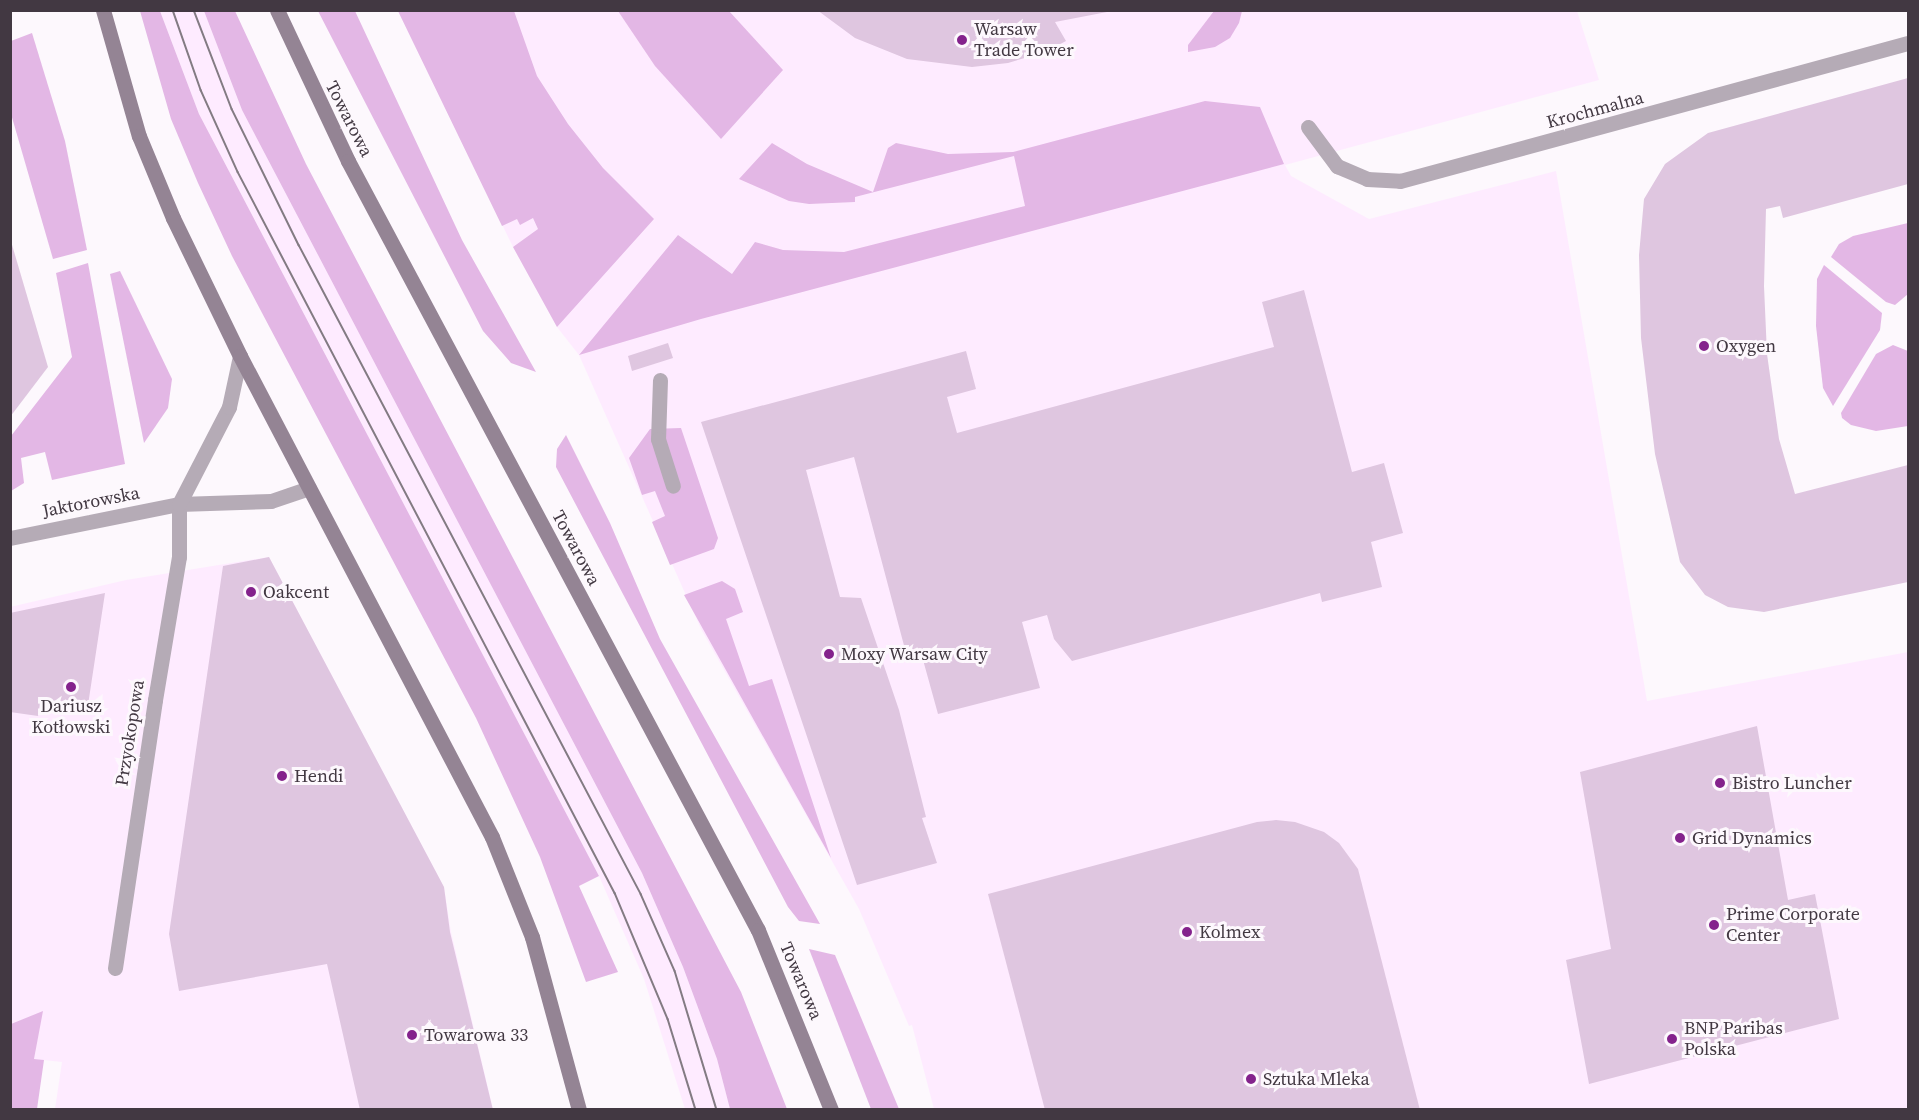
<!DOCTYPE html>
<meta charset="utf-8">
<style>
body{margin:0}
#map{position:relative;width:1919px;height:1120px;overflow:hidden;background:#fdf8fd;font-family:"Source Serif 4",serif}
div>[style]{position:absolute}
.built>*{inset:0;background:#feebff}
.green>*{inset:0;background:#e3b7e5}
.building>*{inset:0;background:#dfc6e0}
.lane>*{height:15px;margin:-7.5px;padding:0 7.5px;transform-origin:7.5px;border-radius:7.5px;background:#b5abb6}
.street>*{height:15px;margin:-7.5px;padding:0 7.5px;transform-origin:7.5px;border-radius:7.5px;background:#b5abb6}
.secondary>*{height:15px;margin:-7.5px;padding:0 7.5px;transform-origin:7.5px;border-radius:7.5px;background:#948494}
.tram>*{height:1.5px;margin:-0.75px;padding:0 0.75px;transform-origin:0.75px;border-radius:0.75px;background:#837b83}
.dots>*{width:16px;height:16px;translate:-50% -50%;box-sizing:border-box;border:3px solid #fdf8fd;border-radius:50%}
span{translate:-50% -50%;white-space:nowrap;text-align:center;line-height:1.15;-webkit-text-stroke:6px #fdf8fd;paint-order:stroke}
.poi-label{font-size:18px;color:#423842}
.left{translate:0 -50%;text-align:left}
.street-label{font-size:18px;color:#423842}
.frame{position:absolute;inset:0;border:12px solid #423842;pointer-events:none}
</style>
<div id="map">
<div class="built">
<i style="clip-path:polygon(160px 11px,204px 11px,242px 110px,642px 873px,683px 967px,717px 1059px,730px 1109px,685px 1109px,644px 979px,599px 876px,199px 114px)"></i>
<i style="clip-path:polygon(398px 11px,1577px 11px,1599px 80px,1285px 165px,1291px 176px,1369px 219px,1556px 171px,1647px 701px,1908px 652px,1908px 1109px,934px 1109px,912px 1025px,909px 1026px,859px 909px,701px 629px,579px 355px,557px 327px,513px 247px)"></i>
<i style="clip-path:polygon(269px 557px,444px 887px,451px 932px,493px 1109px,55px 1109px,62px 1062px,34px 1059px,42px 1012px,11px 1024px,10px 607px,126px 580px)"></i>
</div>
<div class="green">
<i style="clip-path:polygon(140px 11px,160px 11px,199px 114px,599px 876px,579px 886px,618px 972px,586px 982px,540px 857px,476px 718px,232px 256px,198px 183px,171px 119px)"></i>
<i style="clip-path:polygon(204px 11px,235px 11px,306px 164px,741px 992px,787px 1109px,730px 1109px,717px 1059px,683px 967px,642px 873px,242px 110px)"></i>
<i style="clip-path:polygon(318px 11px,355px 11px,462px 240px,536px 372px,511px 363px,483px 331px)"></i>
<i style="clip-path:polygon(398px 11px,514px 11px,537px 76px,568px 124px,603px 168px,654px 219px,557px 327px,513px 247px,538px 229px,533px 218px,520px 225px,517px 219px,502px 226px)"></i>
<i style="clip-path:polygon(618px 11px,729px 11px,783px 70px,721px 139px,655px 66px)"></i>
<i style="clip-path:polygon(1214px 11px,1242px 11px,1239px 23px,1230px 38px,1215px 47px,1188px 52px,1188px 45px)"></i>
<i style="clip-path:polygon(32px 33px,65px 141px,87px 250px,53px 259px,11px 114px,11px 41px)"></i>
<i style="clip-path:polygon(1205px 101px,1260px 107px,1284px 164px,701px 319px,579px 355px,678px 235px,732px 274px,755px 242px,783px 250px,844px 252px,1025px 206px,1014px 156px,855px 197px,855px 202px,809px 204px,789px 201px,739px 179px,772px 143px,807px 164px,873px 192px,888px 148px,896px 143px,948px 154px,1013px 152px)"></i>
<i style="clip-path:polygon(1908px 223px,1908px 294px,1895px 305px,1886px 302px,1831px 257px,1839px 244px,1853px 236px)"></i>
<i style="clip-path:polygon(88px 263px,125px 464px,52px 480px,45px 452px,21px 458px,24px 483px,11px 491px,11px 436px,72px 357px,56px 273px)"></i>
<i style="clip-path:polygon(1824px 265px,1882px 313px,1880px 330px,1833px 406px,1823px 388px,1816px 326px,1817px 279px)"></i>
<i style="clip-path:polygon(120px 271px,172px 379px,168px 408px,144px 443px,110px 274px)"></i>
<i style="clip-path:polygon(1893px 345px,1908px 351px,1908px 426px,1876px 431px,1851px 425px,1842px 418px,1841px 413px,1876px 354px)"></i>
<i style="clip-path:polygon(681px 428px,718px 538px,714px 549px,670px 565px,652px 522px,665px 516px,655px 491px,642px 495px,629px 458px,650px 429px)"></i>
<i style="clip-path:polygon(566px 435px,610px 523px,660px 639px,820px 924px,799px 921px,788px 907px,556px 467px,557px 449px)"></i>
<i style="clip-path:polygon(722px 581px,735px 589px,743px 612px,726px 619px,749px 686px,772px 679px,831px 858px,684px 595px)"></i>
<i style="clip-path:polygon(809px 949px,835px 955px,899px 1109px,871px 1109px)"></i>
<i style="clip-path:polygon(43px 1011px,34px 1059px,44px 1060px,37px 1109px,11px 1109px,11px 1024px)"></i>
</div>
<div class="building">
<i style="clip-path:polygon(817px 10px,1107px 10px,1107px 12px,1055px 22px,1066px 41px,1045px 52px,1008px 63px,972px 67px,907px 59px,855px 38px)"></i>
<i style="clip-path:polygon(1908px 78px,1908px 184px,1783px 218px,1780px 206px,1766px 209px,1764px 286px,1767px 354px,1779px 439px,1795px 494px,1908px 465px,1908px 582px,1764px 612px,1728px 607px,1705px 595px,1680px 562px,1655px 454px,1641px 338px,1639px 255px,1644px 199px,1665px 164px,1708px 133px)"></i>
<i style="clip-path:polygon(10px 238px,48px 367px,10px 417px)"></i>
<i style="clip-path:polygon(1304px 290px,1352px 472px,1384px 463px,1403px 533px,1371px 542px,1382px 587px,1322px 602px,1320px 593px,1072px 661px,1054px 639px,1047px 615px,1022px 622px,1040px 688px,938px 714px,920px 649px,906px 653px,854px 457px,806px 470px,840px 597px,861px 598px,899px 710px,926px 817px,922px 818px,937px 863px,857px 885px,701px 422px,966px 351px,976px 389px,947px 397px,957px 433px,1274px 347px,1262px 302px)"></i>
<i style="clip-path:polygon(668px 343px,673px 358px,632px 371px,628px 356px)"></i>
<i style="clip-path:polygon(269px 557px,444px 887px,450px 932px,493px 1110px,360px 1110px,327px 964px,179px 991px,169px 934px,223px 566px)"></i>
<i style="clip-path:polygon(105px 593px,88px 705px,41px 700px,38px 716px,10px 712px,10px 613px)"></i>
<i style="clip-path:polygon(1757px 726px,1788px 900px,1815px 894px,1839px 1019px,1589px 1084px,1566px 960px,1611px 949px,1580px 772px)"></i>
<i style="clip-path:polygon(1276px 820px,1295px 822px,1324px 832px,1339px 843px,1358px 869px,1420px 1110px,1045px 1110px,988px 894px,1257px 822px)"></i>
</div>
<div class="lane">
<i style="left:660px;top:380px;width:59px;rotate:91.9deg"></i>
<i style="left:658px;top:439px;width:49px;rotate:72.3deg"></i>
<i style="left:115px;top:968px;width:271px;rotate:-81.5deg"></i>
</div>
<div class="street">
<i style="left:1308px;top:127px;width:49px;rotate:53.4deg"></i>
<i style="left:1337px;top:166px;width:33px;rotate:23deg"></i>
<i style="left:1367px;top:179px;width:33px;rotate:3deg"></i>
<i style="left:1400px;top:181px;width:526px;rotate:-15.2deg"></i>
<i style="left:10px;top:538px;width:172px;rotate:-11.4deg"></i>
<i style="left:179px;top:504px;width:92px;rotate:-1.9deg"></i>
<i style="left:271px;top:501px;width:40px;rotate:-18.9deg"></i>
<i style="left:155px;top:700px;width:145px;rotate:-80.5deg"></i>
<i style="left:179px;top:557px;width:53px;rotate:-90deg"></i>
<i style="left:179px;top:504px;width:109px;rotate:-62.7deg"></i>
<i style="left:229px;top:407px;width:52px;rotate:-77.8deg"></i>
</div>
<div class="secondary">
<i style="left:103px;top:10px;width:131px;rotate:74.1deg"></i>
<i style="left:139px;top:136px;width:89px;rotate:67.5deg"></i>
<i style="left:173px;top:218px;width:153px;rotate:64.1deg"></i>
<i style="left:240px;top:356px;width:543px;rotate:62.35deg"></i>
<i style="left:492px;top:837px;width:108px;rotate:68.2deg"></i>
<i style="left:532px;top:937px;width:179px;rotate:74.8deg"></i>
<i style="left:277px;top:10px;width:167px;rotate:64.8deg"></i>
<i style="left:348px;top:161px;width:871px;rotate:61.94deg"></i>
<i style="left:758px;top:930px;width:194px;rotate:67.9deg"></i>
</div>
<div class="tram">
<i style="left:173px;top:10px;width:85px;rotate:70.7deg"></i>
<i style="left:201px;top:90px;width:90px;rotate:65.7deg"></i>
<i style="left:238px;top:172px;width:814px;rotate:62.4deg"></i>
<i style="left:615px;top:893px;width:137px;rotate:67.2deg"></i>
<i style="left:668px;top:1019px;width:95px;rotate:72.9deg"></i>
<i style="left:194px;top:10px;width:106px;rotate:69deg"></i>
<i style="left:232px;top:109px;width:152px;rotate:63.8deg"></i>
<i style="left:299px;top:245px;width:734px;rotate:62.21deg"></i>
<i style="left:641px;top:894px;width:84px;rotate:66.2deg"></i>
<i style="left:675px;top:971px;width:145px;rotate:73.2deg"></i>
</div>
<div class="dots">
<i style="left:962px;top:40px;background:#84228c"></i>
<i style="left:1704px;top:346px;background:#84228c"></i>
<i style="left:251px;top:592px;background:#84228c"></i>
<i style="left:829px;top:654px;background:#84228c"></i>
<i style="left:71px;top:687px;background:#84228c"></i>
<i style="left:282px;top:776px;background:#84228c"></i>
<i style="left:1720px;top:783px;background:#84228c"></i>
<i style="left:1680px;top:838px;background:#84228c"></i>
<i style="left:1714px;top:925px;background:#84228c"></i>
<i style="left:1187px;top:932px;background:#84228c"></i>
<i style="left:412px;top:1035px;background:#84228c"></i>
<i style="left:1672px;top:1039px;background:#84228c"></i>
<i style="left:1251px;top:1079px;background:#84228c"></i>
</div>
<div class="poi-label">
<span class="left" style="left:974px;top:40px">Warsaw<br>Trade Tower</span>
<span class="left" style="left:1716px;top:346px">Oxygen</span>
<span class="left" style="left:263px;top:592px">Oakcent</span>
<span class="left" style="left:841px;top:654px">Moxy Warsaw City</span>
<span style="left:71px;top:717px">Dariusz<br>Kotłowski</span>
<span class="left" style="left:294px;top:776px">Hendi</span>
<span class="left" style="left:1732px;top:783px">Bistro Luncher</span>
<span class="left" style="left:1692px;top:838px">Grid Dynamics</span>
<span class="left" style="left:1726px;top:925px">Prime Corporate<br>Center</span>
<span class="left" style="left:1199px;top:932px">Kolmex</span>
<span class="left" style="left:1684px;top:1039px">BNP Paribas<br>Polska</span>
<span class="left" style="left:424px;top:1035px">Towarowa 33</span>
<span class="left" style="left:1263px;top:1079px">Sztuka Mleka</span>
</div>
<div class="street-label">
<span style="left:1595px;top:110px;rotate:-15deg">Krochmalna</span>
<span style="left:349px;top:119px;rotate:63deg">Towarowa</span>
<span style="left:91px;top:502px;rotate:-11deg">Jaktorowska</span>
<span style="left:576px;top:548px;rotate:62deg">Towarowa</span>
<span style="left:130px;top:733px;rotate:-81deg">Przyokopowa</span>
<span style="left:801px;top:981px;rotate:67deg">Towarowa</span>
</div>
<div class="frame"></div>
</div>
